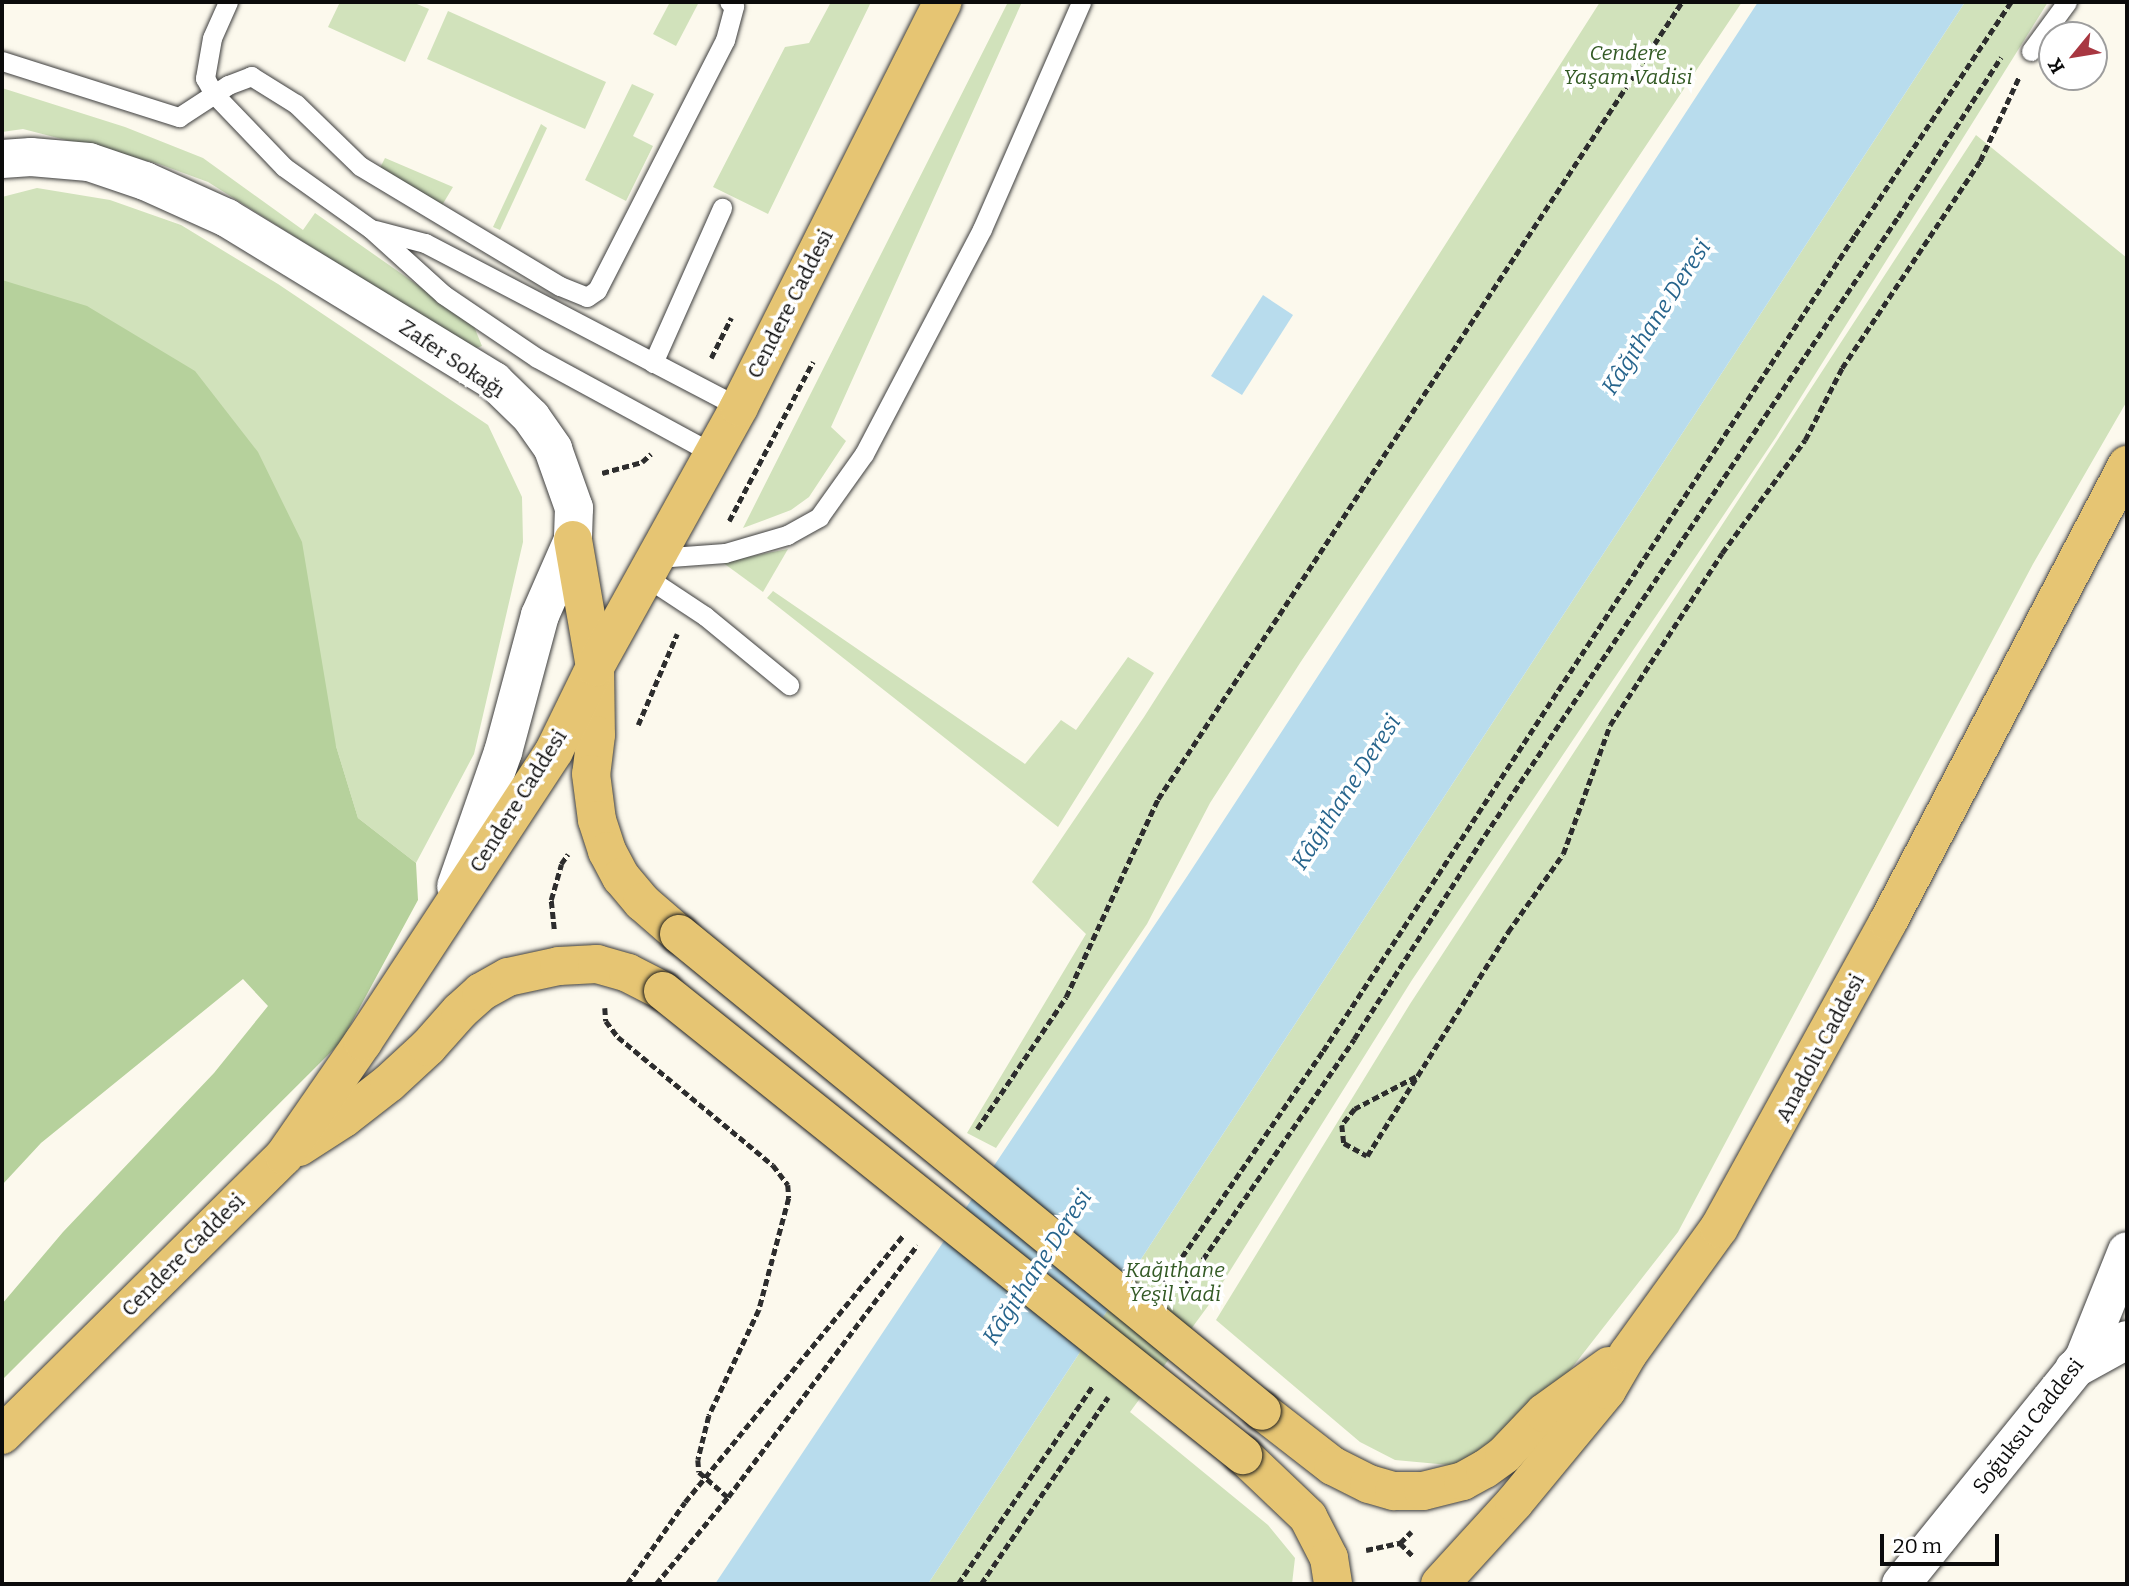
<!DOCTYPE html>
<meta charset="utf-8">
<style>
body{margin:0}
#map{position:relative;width:2129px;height:1586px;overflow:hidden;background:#fcf9ed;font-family:Bitter,serif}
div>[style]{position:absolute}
.green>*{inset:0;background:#d1e2bb}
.forest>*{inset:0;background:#b6d19c}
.water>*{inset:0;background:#b8dced}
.path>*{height:4.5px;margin-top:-2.25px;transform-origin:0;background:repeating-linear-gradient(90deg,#2d2d2d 0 7px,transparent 0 10.5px)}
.roads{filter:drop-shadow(0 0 2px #3e3e3e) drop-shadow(0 0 2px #3e3e3e)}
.service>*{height:19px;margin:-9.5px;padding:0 9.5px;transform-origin:9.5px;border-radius:9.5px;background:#fff}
.minor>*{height:38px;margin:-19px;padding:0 19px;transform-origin:19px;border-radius:19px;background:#fff}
.tertiary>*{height:38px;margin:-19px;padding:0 19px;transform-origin:19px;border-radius:19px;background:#fff}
.primary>*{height:38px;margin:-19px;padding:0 19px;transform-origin:19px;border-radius:19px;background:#e6c573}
.bridges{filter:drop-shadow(0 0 2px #1c1c1c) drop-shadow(0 0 2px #1c1c1c)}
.primary-bridge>*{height:38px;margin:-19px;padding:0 19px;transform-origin:19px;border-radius:19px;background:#e6c573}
span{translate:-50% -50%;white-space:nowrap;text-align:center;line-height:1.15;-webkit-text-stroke:7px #fff;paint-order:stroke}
.park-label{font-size:21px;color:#335a25;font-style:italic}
.street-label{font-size:21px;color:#0b0b0b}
.water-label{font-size:23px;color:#26648c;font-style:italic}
.frame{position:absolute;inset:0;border:4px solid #0b0b0b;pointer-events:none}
.north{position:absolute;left:2038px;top:21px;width:70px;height:70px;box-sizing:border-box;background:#fff;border:2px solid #9d9d9d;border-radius:50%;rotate:240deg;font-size:19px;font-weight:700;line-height:28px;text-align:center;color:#0b0b0b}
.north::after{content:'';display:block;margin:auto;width:24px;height:32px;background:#a83741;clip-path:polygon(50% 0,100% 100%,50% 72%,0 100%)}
.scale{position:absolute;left:1880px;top:1534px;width:119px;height:32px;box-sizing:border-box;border:4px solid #0b0b0b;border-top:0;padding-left:9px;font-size:21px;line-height:24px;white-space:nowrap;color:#0b0b0b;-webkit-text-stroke:5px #fff;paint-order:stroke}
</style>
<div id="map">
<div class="green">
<i style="clip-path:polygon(340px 2px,412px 2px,429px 9px,405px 62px,328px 27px)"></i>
<i style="clip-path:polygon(670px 2px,699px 2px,676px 46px,653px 34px)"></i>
<i style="clip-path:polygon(831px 2px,871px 2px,768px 214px,713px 187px,785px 47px,809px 43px)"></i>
<i style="clip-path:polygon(1008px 2px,1022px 2px,831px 427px,846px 441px,809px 497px,791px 510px,743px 528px)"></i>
<i style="clip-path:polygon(1600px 2px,1742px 2px,1300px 663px,1210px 803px,1147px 924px,996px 1148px,967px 1133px,1086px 934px,1032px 882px,1144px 717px)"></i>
<i style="clip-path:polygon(1965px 2px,2048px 2px,1776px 437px,1412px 980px,1208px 1306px,1130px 1412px,1268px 1525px,1295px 1558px,1292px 1584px,928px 1584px)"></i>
<i style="clip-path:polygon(448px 11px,606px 82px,585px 129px,427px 59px)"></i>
<i style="clip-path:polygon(632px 84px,654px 94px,633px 136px,653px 146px,626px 201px,585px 180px)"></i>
<i style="clip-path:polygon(2px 88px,125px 127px,203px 158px,303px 230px,315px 213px,473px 324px,482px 346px,474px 349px,208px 182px,159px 164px,23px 129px,2px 132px)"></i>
<i style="clip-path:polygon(541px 124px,547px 128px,500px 230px,493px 227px)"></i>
<i style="clip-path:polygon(1976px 135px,2127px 258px,2127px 401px,2033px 564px,1678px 1232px,1567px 1374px,1489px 1452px,1460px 1466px,1395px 1460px,1360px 1442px,1216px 1320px,1410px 1004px)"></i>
<i style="clip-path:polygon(385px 158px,453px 187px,441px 207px,380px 168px)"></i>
<i style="clip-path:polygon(37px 188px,110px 200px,181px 225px,278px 284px,488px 425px,522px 497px,523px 542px,474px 754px,416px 863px,358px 818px,336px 746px,2px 280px,2px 197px)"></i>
<i style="clip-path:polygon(788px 549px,763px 592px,722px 562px)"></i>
<i style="clip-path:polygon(773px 591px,1025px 764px,1061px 720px,1076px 730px,1128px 657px,1154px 673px,1058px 827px,767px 598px)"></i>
</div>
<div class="forest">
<i style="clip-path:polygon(2px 280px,87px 306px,195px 371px,258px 452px,302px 542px,336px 746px,358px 818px,416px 863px,418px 900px,341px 1042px,2px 1380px,2px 1304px,63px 1232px,214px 1073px,268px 1006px,243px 979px,41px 1143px,2px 1185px)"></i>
</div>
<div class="water">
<i style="clip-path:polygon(1758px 2px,1965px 2px,928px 1584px,715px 1584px,1188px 875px)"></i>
<i style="clip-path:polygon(1263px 295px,1293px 315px,1242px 395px,1211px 376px)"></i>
</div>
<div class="path">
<i style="left:711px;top:358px;width:45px;rotate:-63.4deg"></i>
<i style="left:602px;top:473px;width:41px;rotate:-15.4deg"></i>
<i style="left:642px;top:462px;width:12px;rotate:-42deg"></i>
<i style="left:729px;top:521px;width:180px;rotate:-62.2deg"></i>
<i style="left:638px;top:725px;width:99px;rotate:-66.8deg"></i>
<i style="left:554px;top:929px;width:29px;rotate:-96deg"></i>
<i style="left:551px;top:900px;width:37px;rotate:-74deg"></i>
<i style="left:561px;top:864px;width:12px;rotate:-55deg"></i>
<i style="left:605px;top:1008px;width:13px;rotate:86deg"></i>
<i style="left:606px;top:1021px;width:20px;rotate:53deg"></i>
<i style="left:618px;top:1037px;width:201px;rotate:39.6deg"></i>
<i style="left:773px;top:1165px;width:25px;rotate:53deg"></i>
<i style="left:788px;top:1185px;width:13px;rotate:86deg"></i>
<i style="left:789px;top:1198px;width:116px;rotate:105deg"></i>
<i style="left:759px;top:1310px;width:117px;rotate:115.3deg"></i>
<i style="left:709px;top:1416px;width:45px;rotate:104deg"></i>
<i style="left:698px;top:1460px;width:12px;rotate:85deg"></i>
<i style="left:699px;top:1472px;width:38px;rotate:41deg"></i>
<i style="left:1416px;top:1077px;width:69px;rotate:152.3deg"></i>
<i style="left:1355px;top:1109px;width:21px;rotate:129deg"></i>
<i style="left:1342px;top:1125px;width:18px;rotate:84deg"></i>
<i style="left:1344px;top:1143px;width:26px;rotate:29deg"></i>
<i style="left:1367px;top:1156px;width:265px;rotate:-57.8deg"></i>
<i style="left:1508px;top:932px;width:95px;rotate:-54.8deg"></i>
<i style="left:1563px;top:854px;width:137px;rotate:-70deg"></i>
<i style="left:1610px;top:725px;width:205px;rotate:-56.9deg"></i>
<i style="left:1722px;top:553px;width:140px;rotate:-53.7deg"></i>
<i style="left:1805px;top:440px;width:81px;rotate:-62.8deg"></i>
<i style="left:1842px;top:368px;width:249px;rotate:-56.3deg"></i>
<i style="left:1980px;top:161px;width:93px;rotate:-65.1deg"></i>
<i style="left:977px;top:1129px;width:159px;rotate:-56deg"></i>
<i style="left:1066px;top:997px;width:218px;rotate:-65.1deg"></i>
<i style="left:1158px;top:799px;width:954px;rotate:-56.68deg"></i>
<i style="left:1164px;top:1283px;width:281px;rotate:-55.6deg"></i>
<i style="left:1323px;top:1051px;width:974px;rotate:-56.9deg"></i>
<i style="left:1855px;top:235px;width:280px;rotate:-56.2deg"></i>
<i style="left:1179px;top:1294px;width:309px;rotate:-55.5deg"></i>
<i style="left:1354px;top:1039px;width:232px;rotate:-57.3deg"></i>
<i style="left:1479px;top:844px;width:754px;rotate:-56.25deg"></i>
<i style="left:1898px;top:217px;width:190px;rotate:-57.2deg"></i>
<i style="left:1400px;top:1543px;width:18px;rotate:45deg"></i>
<i style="left:1366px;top:1550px;width:35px;rotate:-12deg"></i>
<i style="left:1400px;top:1543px;width:16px;rotate:-45deg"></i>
<i style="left:627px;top:1584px;width:100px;rotate:-54.7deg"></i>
<i style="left:685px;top:1502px;width:346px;rotate:-50.7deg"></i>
<i style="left:656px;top:1584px;width:113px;rotate:-50.4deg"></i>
<i style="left:728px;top:1497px;width:315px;rotate:-53.1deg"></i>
<i style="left:958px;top:1584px;width:240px;rotate:-55.8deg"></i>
<i style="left:981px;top:1584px;width:226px;rotate:-55.8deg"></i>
</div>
<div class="roads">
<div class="service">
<i style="left:228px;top:2px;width:39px;rotate:114deg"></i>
<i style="left:212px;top:38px;width:41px;rotate:99.9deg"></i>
<i style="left:205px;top:78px;width:18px;rotate:61deg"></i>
<i style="left:214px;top:94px;width:101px;rotate:46.2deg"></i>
<i style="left:284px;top:167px;width:107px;rotate:35.5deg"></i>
<i style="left:371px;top:229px;width:98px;rotate:42.1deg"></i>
<i style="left:444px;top:295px;width:112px;rotate:34.1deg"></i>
<i style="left:537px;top:358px;width:201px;rotate:28.5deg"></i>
<i style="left:2031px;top:51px;width:61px;rotate:-53.7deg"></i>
<i style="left:2px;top:61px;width:186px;rotate:17.6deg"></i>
<i style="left:179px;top:117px;width:59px;rotate:-33.1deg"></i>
<i style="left:228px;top:85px;width:25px;rotate:-21deg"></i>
<i style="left:251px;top:76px;width:53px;rotate:31.9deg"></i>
<i style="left:296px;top:104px;width:89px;rotate:44.1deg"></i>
<i style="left:360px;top:166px;width:233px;rotate:31deg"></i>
<i style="left:560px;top:286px;width:29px;rotate:22deg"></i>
<i style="left:587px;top:297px;width:12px;rotate:-35deg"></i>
<i style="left:597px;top:290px;width:281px;rotate:-62.9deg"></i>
<i style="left:725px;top:40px;width:35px;rotate:-75deg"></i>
<i style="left:734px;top:6px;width:6px;rotate:-141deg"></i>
<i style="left:375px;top:230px;width:52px;rotate:14.6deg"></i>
<i style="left:425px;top:243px;width:354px;rotate:27.6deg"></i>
<i style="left:653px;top:363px;width:170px;rotate:-66deg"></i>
<i style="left:657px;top:558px;width:68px;rotate:-4.2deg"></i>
<i style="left:725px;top:553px;width:65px;rotate:-16.2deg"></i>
<i style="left:787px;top:535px;width:37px;rotate:-29deg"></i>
<i style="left:819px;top:517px;width:77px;rotate:-54.5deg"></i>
<i style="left:864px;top:454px;width:254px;rotate:-62.3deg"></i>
<i style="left:982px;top:229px;width:248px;rotate:-66.4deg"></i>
<i style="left:646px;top:577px;width:71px;rotate:33.5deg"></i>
<i style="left:705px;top:616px;width:109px;rotate:39.4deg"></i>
</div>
<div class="minor">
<i style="left:2px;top:159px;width:29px;rotate:-4deg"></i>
<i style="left:31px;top:157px;width:58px;rotate:4.9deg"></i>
<i style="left:89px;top:162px;width:59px;rotate:18.7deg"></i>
<i style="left:145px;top:181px;width:90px;rotate:24.3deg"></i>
<i style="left:227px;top:218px;width:313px;rotate:31.4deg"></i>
<i style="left:494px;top:381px;width:52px;rotate:44.2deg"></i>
<i style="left:531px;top:417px;width:39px;rotate:55deg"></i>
<i style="left:553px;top:449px;width:63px;rotate:70.4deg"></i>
<i style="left:574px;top:508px;width:32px;rotate:92deg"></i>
<i style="left:573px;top:540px;width:82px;rotate:113.7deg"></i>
<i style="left:540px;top:615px;width:142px;rotate:105.1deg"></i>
<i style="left:503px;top:752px;width:142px;rotate:109.3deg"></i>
<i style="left:2074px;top:1369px;width:60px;rotate:-28.7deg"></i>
</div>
<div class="tertiary">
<i style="left:1901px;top:1584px;width:291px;rotate:-51deg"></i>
<i style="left:2084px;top:1358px;width:115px;rotate:-68.1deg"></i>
</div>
<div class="primary">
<i style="left:573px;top:540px;width:129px;rotate:80.2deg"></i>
<i style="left:595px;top:667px;width:68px;rotate:89.2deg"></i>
<i style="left:596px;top:735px;width:39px;rotate:97deg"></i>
<i style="left:591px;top:774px;width:46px;rotate:82.6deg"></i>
<i style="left:597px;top:820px;width:33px;rotate:72deg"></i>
<i style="left:607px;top:851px;width:30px;rotate:62deg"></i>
<i style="left:621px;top:877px;width:33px;rotate:50deg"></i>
<i style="left:642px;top:902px;width:49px;rotate:40.9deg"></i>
<i style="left:299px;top:1147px;width:54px;rotate:-32.8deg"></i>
<i style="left:344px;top:1118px;width:57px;rotate:-37.9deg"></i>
<i style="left:389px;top:1083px;width:53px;rotate:-42.7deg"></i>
<i style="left:428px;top:1047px;width:48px;rotate:-48.4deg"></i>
<i style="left:460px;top:1011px;width:28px;rotate:-42deg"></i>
<i style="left:481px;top:992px;width:31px;rotate:-29deg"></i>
<i style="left:508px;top:977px;width:52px;rotate:-12.2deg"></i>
<i style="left:559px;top:966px;width:38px;rotate:-3deg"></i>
<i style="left:597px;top:964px;width:32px;rotate:16deg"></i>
<i style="left:628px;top:973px;width:39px;rotate:27deg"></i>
<i style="left:1262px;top:1411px;width:90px;rotate:37.8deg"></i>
<i style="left:1333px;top:1466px;width:40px;rotate:26.6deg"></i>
<i style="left:1369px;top:1484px;width:26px;rotate:16deg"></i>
<i style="left:1394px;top:1491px;width:29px"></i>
<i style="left:1423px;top:1491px;width:41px;rotate:-14deg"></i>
<i style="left:1463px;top:1481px;width:25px;rotate:-29deg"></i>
<i style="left:1485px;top:1469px;width:24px;rotate:-36deg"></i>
<i style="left:1504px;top:1455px;width:58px;rotate:-46.4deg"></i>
<i style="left:1544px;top:1413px;width:80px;rotate:-35.9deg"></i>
<i style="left:2px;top:1435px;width:397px;rotate:-44.7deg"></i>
<i style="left:284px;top:1156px;width:139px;rotate:-55.3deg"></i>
<i style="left:363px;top:1042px;width:348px;rotate:-56.7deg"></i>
<i style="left:554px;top:751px;width:93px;rotate:-64deg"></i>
<i style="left:595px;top:667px;width:297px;rotate:-61deg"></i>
<i style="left:739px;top:407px;width:453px;rotate:-63.3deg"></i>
<i style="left:1243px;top:1455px;width:90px;rotate:43.6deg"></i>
<i style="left:1308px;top:1517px;width:46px;rotate:62.9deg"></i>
<i style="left:1329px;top:1558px;width:26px;rotate:81deg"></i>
<i style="left:1440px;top:1584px;width:110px;rotate:-47.6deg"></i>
<i style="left:1514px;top:1503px;width:146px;rotate:-50.5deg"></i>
<i style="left:1607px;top:1390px;width:42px;rotate:-59.7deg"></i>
<i style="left:1628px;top:1354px;width:155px;rotate:-54.2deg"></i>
<i style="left:1719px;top:1228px;width:350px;rotate:-61.1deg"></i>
<i style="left:1888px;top:922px;width:516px;rotate:-62.39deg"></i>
</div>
</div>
<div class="bridges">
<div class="primary-bridge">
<i style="left:679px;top:934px;width:753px;rotate:39.29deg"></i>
<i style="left:663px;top:991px;width:743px;rotate:38.66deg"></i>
</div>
</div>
<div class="park-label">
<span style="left:1628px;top:65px">Cendere<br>Yaşam Vadisi</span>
<span style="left:1175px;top:1282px">Kağıthane<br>Yeşil Vadi</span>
</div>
<div class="street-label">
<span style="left:790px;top:304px;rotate:-63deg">Cendere Caddesi</span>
<span style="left:452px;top:359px;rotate:34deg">Zafer Sokağı</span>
<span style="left:518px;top:801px;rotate:-58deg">Cendere Caddesi</span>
<span style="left:1820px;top:1048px;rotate:-62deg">Anadolu Caddesi</span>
<span style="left:183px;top:1255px;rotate:-45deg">Cendere Caddesi</span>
<span style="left:2028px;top:1426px;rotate:-52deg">Soğuksu Caddesi</span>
</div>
<div class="water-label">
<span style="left:1656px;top:317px;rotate:-57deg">Kâğıthane Deresi</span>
<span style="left:1346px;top:792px;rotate:-57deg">Kâğıthane Deresi</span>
<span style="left:1037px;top:1267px;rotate:-57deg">Kâğıthane Deresi</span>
</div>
<div class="frame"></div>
<div class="north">K</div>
<div class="scale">20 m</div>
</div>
